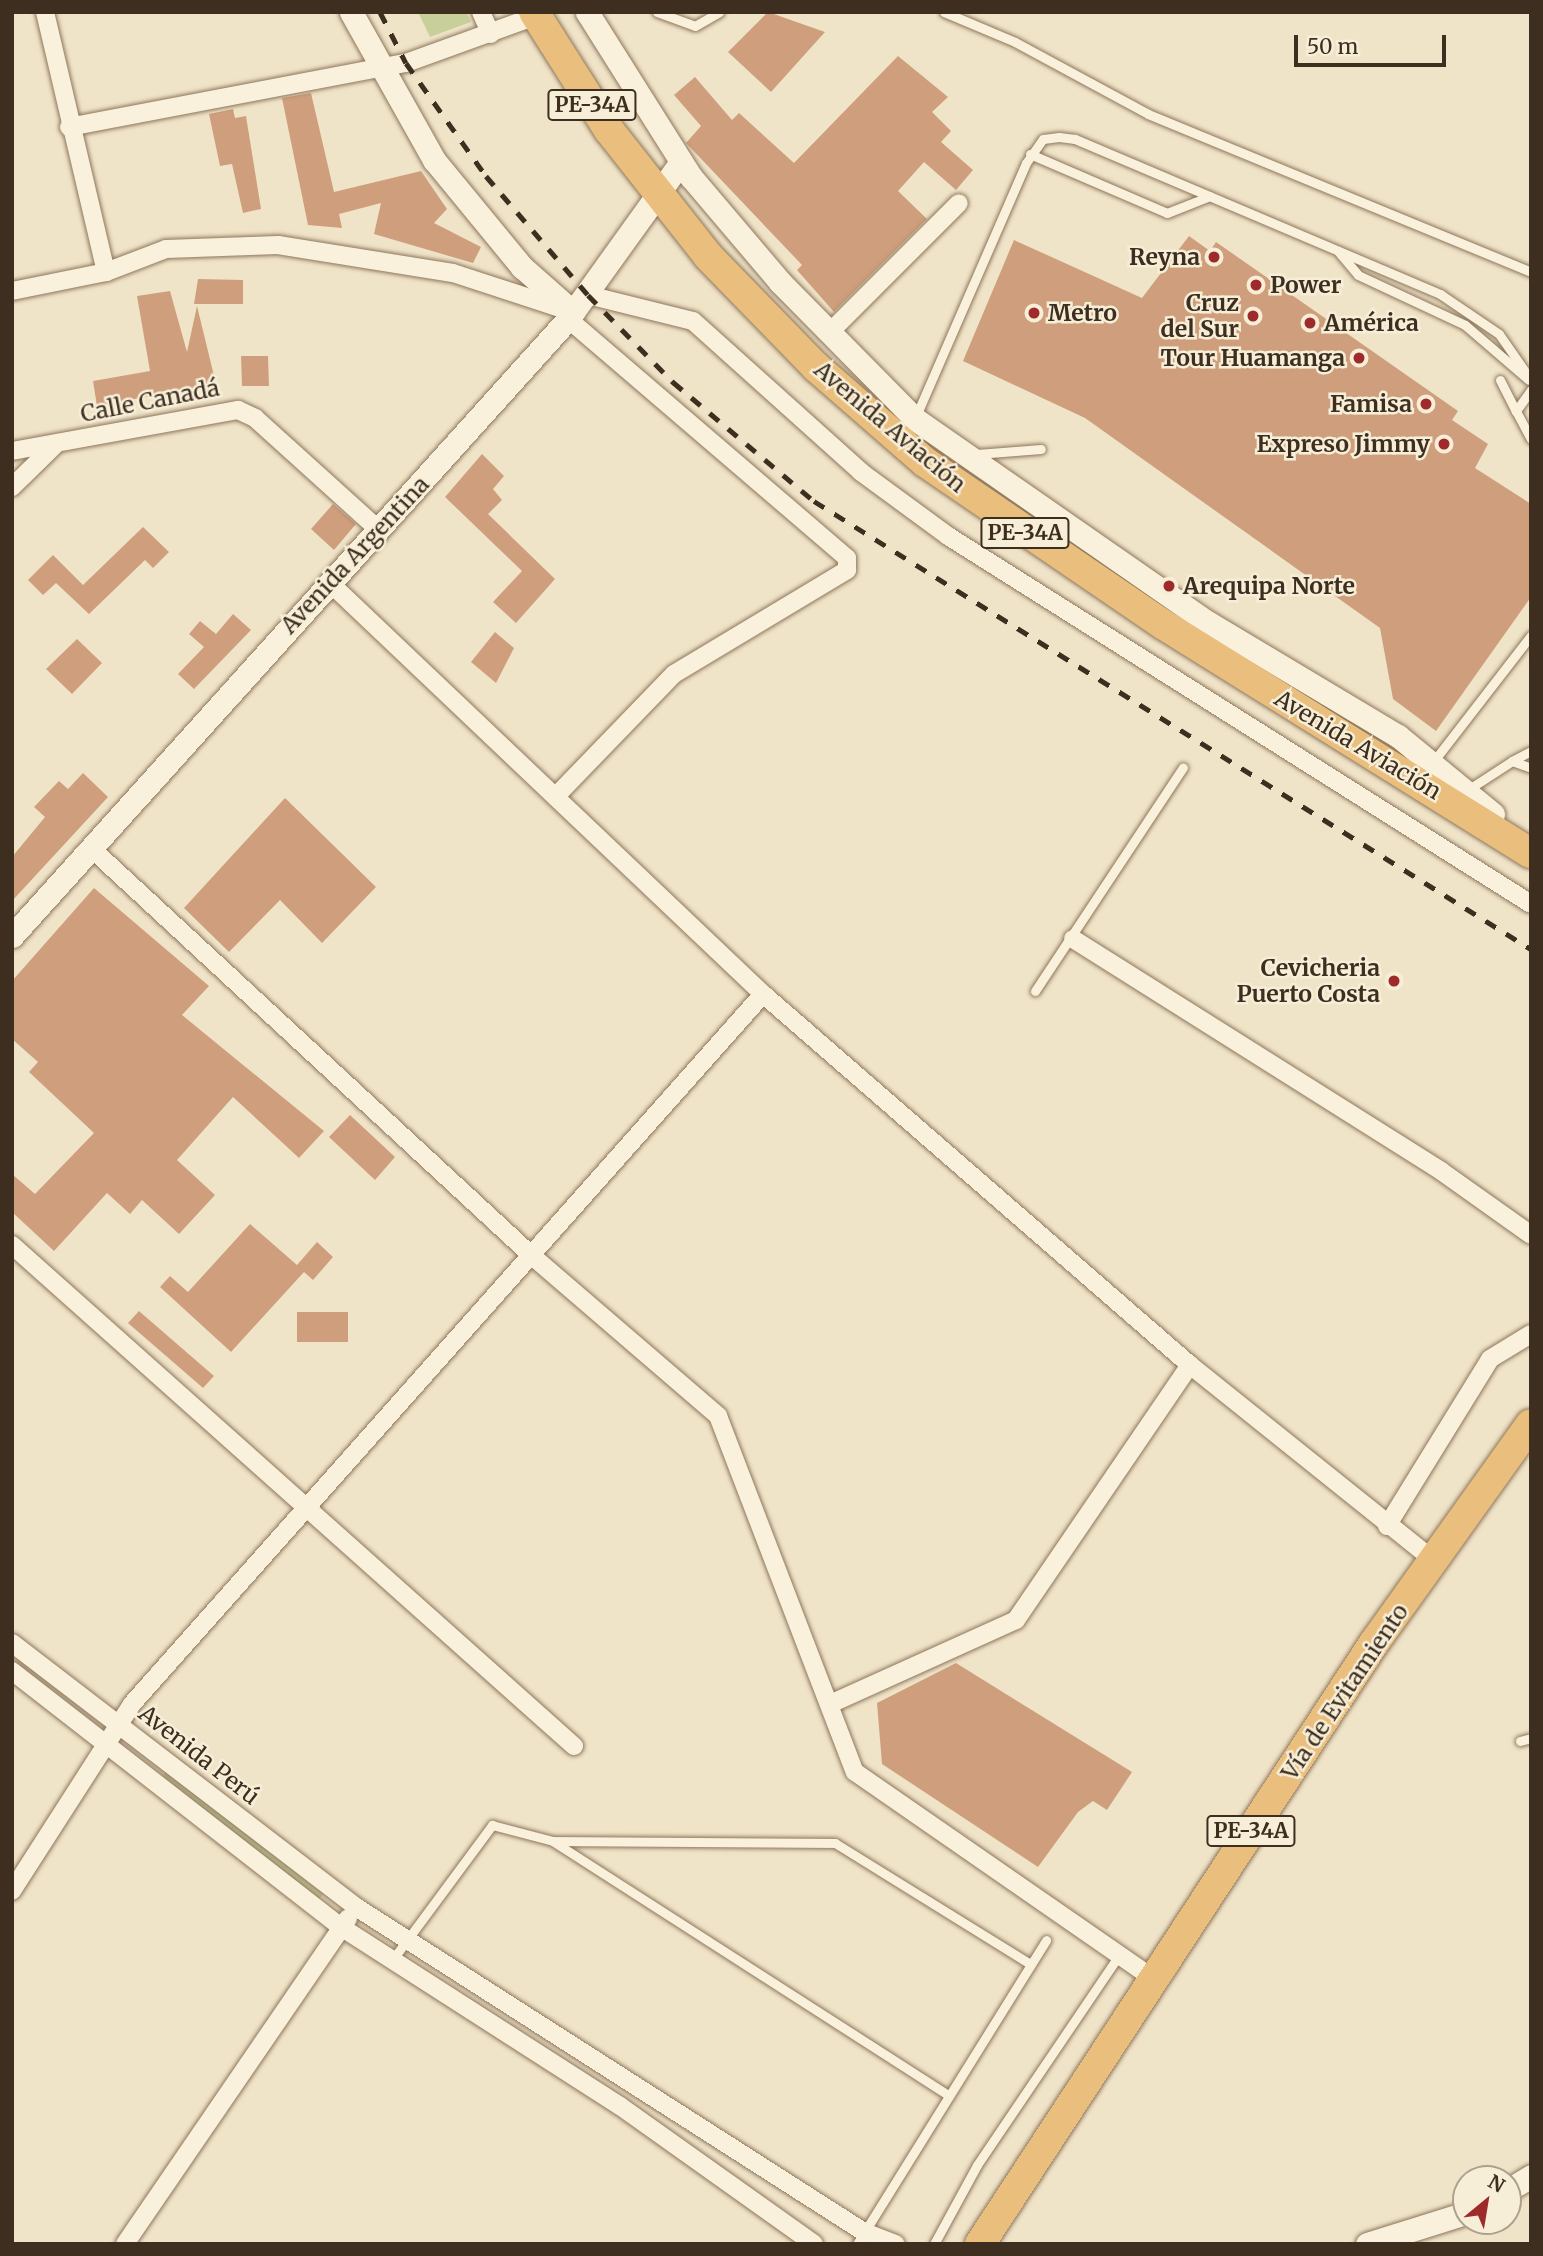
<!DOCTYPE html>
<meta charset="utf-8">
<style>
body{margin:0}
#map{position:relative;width:1543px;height:2256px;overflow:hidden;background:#f0e4c8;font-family:Merriweather,serif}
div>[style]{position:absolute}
.green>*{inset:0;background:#c9cf9b}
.building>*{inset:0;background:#cf9f7d}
.roads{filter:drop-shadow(0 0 2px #8d765c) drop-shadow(0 0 2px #8d765c)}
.service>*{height:9px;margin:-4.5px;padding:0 4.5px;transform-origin:4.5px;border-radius:4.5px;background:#faf1dc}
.minor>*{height:18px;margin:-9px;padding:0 9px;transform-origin:9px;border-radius:9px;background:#faf1dc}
.tertiary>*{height:23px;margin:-11.5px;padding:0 11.5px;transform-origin:11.5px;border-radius:11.5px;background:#faf1dc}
.trunk>*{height:30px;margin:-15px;padding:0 15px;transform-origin:15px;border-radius:15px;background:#eabe7c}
.rail>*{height:5px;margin-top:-2.5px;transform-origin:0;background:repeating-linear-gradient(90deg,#3d2e20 0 12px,transparent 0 24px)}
.dots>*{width:19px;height:19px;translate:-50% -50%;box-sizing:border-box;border:4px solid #f7eed8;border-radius:50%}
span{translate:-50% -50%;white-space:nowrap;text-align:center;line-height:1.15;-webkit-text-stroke:5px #f7eed8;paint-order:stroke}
.shield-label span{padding:2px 5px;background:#f7eed8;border:2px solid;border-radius:5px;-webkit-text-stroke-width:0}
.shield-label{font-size:21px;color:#3d2e20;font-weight:700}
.poi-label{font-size:23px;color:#3d2e20;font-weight:700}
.right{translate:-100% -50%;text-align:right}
.left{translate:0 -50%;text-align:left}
.street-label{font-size:23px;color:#3d2e20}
.frame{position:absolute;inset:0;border:14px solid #3d2e20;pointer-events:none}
.north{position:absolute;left:1452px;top:2165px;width:70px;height:70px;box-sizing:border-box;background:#f7eed8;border:2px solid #ada18e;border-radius:50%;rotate:30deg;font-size:19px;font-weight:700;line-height:28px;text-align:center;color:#3d2e20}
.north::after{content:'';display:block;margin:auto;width:24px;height:32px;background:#9e2a2b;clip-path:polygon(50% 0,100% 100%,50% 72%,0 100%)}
.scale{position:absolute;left:1294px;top:35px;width:152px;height:32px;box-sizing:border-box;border:4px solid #3d2e20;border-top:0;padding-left:9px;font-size:21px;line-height:24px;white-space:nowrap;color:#3d2e20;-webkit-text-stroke:5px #f7eed8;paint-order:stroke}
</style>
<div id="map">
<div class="green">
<i style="clip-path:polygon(418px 12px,466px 12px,471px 22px,430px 37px)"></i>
<i style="clip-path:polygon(166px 1771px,323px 1894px,319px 1900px,163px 1776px)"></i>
</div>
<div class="building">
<i style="clip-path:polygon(768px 12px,825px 32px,771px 92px,728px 52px)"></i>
<i style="clip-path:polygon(898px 56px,948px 97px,932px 112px,951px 131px,941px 142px,973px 170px,956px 190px,924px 162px,898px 191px,927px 219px,834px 312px,797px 270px,802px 265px,686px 143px,701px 126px,674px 95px,695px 77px,732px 120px,739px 113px,794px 163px)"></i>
<i style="clip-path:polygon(311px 93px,334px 192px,421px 171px,447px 209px,434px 223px,481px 247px,473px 263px,374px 234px,381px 203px,339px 214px,342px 228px,308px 225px,282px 98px)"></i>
<i style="clip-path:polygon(233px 109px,235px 118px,246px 116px,261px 209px,243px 213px,232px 164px,220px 166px,209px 114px)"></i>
<i style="clip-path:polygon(1189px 236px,1210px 251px,1216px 242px,1458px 411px,1452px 420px,1488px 444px,1475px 468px,1531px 504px,1531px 597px,1436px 731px,1393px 699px,1380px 628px,1085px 418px,963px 361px,1014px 240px,1142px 298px)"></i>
<i style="clip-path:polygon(198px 279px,243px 280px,243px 304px,194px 304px)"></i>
<i style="clip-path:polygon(170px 291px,187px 352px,197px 306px,216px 384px,97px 406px,93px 381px,150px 371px,137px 296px)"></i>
<i style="clip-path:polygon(241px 356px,268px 356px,269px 386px,242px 386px)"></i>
<i style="clip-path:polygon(482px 454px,504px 476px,493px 489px,502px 500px,488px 514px,555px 579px,516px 623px,493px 602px,522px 571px,445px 497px)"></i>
<i style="clip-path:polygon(333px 504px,356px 524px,334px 550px,311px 529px)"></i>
<i style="clip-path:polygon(143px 527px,169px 552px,153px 568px,145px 560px,89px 614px,56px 583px,43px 595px,28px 580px,53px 555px,83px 585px)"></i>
<i style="clip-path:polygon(233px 614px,251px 630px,194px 689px,178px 674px,204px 647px,189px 634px,200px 621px,216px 634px)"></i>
<i style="clip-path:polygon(495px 632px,514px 648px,496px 683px,471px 662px)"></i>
<i style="clip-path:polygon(77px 639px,102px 663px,72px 694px,46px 669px)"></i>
<i style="clip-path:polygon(83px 773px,108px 797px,12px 901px,12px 857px,45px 817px,34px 807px,59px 781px,68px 789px)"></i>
<i style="clip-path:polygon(285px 798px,376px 887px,322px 943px,280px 900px,229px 952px,184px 908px)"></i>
<i style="clip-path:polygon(94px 888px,209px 986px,182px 1015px,324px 1131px,299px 1158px,233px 1097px,177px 1160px,215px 1195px,179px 1234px,142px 1200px,130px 1214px,107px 1193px,54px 1251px,12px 1212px,12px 1174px,35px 1194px,94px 1133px,29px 1072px,38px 1062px,12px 1039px,12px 981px)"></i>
<i style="clip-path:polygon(350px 1115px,395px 1157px,375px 1180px,329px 1137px)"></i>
<i style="clip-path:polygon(250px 1224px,297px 1265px,317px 1242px,333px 1257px,313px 1280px,304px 1272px,231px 1352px,160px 1287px,170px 1276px,188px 1292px)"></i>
<i style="clip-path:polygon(139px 1311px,214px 1376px,203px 1388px,128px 1323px)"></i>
<i style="clip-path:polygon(297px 1312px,348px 1312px,348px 1342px,297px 1342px)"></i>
<i style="clip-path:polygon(956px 1663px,1132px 1772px,1107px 1810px,1093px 1801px,1078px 1812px,1038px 1867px,882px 1764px,877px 1703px)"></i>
</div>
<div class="roads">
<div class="service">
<i style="left:657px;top:12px;width:40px;rotate:20.2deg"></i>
<i style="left:695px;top:26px;width:28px;rotate:-30deg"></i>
<i style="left:944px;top:12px;width:77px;rotate:22.9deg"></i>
<i style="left:1015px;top:42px;width:151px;rotate:28.4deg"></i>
<i style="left:1148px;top:114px;width:414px;rotate:22.4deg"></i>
<i style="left:1030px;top:154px;width:149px;rotate:23.3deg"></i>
<i style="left:1167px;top:213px;width:46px;rotate:-21.6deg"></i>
<i style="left:1338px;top:251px;width:31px;rotate:50deg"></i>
<i style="left:1358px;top:275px;width:118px;rotate:25deg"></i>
<i style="left:1465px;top:325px;width:84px;rotate:40.7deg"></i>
<i style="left:1500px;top:380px;width:35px;rotate:63deg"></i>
<i style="left:1531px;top:390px;width:26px;rotate:126deg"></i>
<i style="left:1516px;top:411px;width:32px;rotate:62deg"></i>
<i style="left:916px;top:416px;width:276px;rotate:-66.5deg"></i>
<i style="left:1026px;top:163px;width:29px;rotate:-55deg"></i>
<i style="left:1043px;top:139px;width:16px;rotate:-7deg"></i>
<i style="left:1059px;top:137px;width:16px;rotate:7deg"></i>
<i style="left:1075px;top:139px;width:397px;rotate:23deg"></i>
<i style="left:1440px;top:294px;width:71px;rotate:34.1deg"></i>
<i style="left:1499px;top:334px;width:56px;rotate:55.2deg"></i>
<i style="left:977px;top:454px;width:64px;rotate:-4.5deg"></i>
<i style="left:1512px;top:761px;width:21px;rotate:-28deg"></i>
<i style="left:1433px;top:762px;width:160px;rotate:-52.3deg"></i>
<i style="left:1469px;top:789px;width:51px;rotate:-33.1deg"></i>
<i style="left:1512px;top:761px;width:20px;rotate:20deg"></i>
<i style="left:1035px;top:991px;width:268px;rotate:-56.5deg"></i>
<i style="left:1520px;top:1741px;width:11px;rotate:-15deg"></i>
<i style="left:554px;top:1842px;width:468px;rotate:32.7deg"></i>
<i style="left:393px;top:1959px;width:167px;rotate:-53.5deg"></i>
<i style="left:492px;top:1825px;width:63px;rotate:14.7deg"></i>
<i style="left:553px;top:1841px;width:282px;rotate:0.4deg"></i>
<i style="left:835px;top:1843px;width:229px;rotate:31.8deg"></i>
<i style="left:857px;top:2244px;width:358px;rotate:-58.1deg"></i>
<i style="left:934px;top:2244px;width:90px;rotate:-61.4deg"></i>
<i style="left:977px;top:2165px;width:255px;rotate:-55.9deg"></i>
</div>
<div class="minor">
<i style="left:45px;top:12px;width:267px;rotate:76.8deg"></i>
<i style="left:106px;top:272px;width:64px;rotate:-21deg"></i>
<i style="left:166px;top:249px;width:112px;rotate:-2deg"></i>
<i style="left:278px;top:245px;width:177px;rotate:9.1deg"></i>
<i style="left:453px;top:273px;width:122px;rotate:18.1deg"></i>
<i style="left:481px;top:12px;width:24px;rotate:66deg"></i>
<i style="left:69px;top:127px;width:343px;rotate:-10.8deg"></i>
<i style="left:406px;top:63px;width:138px;rotate:-19.9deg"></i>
<i style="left:12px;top:291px;width:96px;rotate:-11.4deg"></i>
<i style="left:588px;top:295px;width:108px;rotate:13.9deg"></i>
<i style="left:693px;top:321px;width:226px;rotate:41.9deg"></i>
<i style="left:861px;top:472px;width:108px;rotate:36.3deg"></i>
<i style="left:948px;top:536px;width:689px;rotate:32.26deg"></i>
<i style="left:830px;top:332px;width:182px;rotate:-45deg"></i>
<i style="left:12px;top:451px;width:230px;rotate:-10.3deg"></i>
<i style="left:238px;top:410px;width:19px;rotate:25deg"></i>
<i style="left:255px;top:418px;width:167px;rotate:42.1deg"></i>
<i style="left:12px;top:487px;width:60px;rotate:-44.3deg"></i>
<i style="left:329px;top:582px;width:598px;rotate:43.51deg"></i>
<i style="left:763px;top:994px;width:566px;rotate:40.99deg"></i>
<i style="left:1190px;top:1365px;width:317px;rotate:38.7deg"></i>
<i style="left:557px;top:795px;width:168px;rotate:-46deg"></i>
<i style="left:674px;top:674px;width:202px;rotate:-31deg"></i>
<i style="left:847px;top:570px;width:12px;rotate:-90deg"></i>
<i style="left:847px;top:558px;width:367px;rotate:-139.4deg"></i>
<i style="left:91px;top:848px;width:599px;rotate:42.77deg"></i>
<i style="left:531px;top:1255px;width:247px;rotate:40.7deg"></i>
<i style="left:718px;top:1416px;width:381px;rotate:69deg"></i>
<i style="left:855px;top:1772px;width:359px;rotate:34.7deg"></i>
<i style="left:1073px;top:939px;width:435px;rotate:32.2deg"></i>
<i style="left:1441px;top:1171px;width:110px;rotate:35.4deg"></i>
<i style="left:12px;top:1245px;width:753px;rotate:41.72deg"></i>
<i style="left:1387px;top:1526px;width:196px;rotate:-58.3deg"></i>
<i style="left:1490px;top:1359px;width:48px;rotate:-31.4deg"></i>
<i style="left:12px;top:1643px;width:434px;rotate:37.5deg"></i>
<i style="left:356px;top:1907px;width:603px;rotate:32.61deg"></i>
<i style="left:864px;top:2232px;width:34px;rotate:21deg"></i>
<i style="left:12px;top:1671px;width:417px;rotate:37.9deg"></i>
<i style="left:341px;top:1927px;width:331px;rotate:32.7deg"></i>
<i style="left:620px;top:2106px;width:238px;rotate:35.4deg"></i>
<i style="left:830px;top:1704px;width:204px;rotate:-24.3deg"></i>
<i style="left:1016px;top:1620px;width:309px;rotate:-55.7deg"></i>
<i style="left:12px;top:1891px;width:222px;rotate:-57.3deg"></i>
<i style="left:132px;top:1704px;width:950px;rotate:-48.37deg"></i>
<i style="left:125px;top:2244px;width:395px;rotate:-55.6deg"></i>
</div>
<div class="tertiary">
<i style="left:351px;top:12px;width:170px;rotate:60.7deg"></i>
<i style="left:434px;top:160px;width:139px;rotate:50.6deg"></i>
<i style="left:522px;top:267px;width:68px;rotate:41.4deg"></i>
<i style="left:587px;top:12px;width:195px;rotate:57.8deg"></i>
<i style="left:691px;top:177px;width:138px;rotate:49.7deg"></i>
<i style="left:780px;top:282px;width:192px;rotate:45.4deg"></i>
<i style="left:915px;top:419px;width:358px;rotate:34.8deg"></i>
<i style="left:1209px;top:623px;width:220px;rotate:30.9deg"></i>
<i style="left:1398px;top:736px;width:123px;rotate:39.4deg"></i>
<i style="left:12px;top:936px;width:831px;rotate:-47.98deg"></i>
<i style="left:568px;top:319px;width:193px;rotate:-54.3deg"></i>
<i style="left:1508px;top:2190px;width:27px;rotate:-31deg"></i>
<i style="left:1367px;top:2244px;width:104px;rotate:-17.4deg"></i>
</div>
<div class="trunk">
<i style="left:534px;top:12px;width:140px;rotate:57.6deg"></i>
<i style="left:609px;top:130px;width:160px;rotate:51.8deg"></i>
<i style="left:708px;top:256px;width:155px;rotate:45.8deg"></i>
<i style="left:816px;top:367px;width:145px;rotate:41.1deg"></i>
<i style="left:925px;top:462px;width:289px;rotate:34.3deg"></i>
<i style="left:1164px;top:625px;width:432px;rotate:31.9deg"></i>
<i style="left:980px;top:2244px;width:719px;rotate:-56.75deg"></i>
<i style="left:1374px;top:1643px;width:269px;rotate:-54.4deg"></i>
</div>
</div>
<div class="rail">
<i style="left:380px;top:12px;width:57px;rotate:63deg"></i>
<i style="left:406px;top:63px;width:138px;rotate:54.7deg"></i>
<i style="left:486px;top:176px;width:157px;rotate:49.4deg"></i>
<i style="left:588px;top:295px;width:122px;rotate:45.7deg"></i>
<i style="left:673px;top:382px;width:185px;rotate:40.2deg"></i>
<i style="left:814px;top:501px;width:845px;rotate:32deg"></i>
</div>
<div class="dots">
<i style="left:1214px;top:257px;background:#9e2a2b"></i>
<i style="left:1256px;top:285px;background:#9e2a2b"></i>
<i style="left:1034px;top:313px;background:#9e2a2b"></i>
<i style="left:1253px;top:316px;background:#9e2a2b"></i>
<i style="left:1310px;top:323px;background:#9e2a2b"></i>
<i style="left:1359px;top:358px;background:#9e2a2b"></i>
<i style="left:1426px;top:404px;background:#9e2a2b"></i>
<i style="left:1444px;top:444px;background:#9e2a2b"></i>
<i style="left:1169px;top:586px;background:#9e2a2b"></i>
<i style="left:1394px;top:981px;background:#9e2a2b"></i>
</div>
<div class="shield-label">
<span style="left:592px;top:105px">PE-34A</span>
<span style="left:1025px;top:533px">PE-34A</span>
<span style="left:1251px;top:1831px">PE-34A</span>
</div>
<div class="poi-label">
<span class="right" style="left:1200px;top:257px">Reyna</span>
<span class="left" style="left:1270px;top:285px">Power</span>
<span class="right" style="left:1239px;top:316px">Cruz<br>del Sur</span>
<span class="left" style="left:1048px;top:313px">Metro</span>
<span class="left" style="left:1324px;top:323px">América</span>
<span class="right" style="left:1345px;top:358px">Tour Huamanga</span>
<span class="right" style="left:1412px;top:404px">Famisa</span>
<span class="right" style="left:1430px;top:444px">Expreso Jimmy</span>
<span class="left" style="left:1183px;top:586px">Arequipa Norte</span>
<span class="right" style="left:1380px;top:981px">Cevicheria<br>Puerto Costa</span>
</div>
<div class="street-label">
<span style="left:150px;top:401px;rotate:-11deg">Calle Canadá</span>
<span style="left:890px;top:427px;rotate:40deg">Avenida Aviación</span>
<span style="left:355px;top:555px;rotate:-47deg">Avenida Argentina</span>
<span style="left:1358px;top:745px;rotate:31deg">Avenida Aviación</span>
<span style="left:1345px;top:1692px;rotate:-56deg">Vía de Evitamiento</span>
<span style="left:199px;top:1755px;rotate:38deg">Avenida Perú</span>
</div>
<div class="frame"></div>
<div class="north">N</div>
<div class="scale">50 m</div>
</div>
